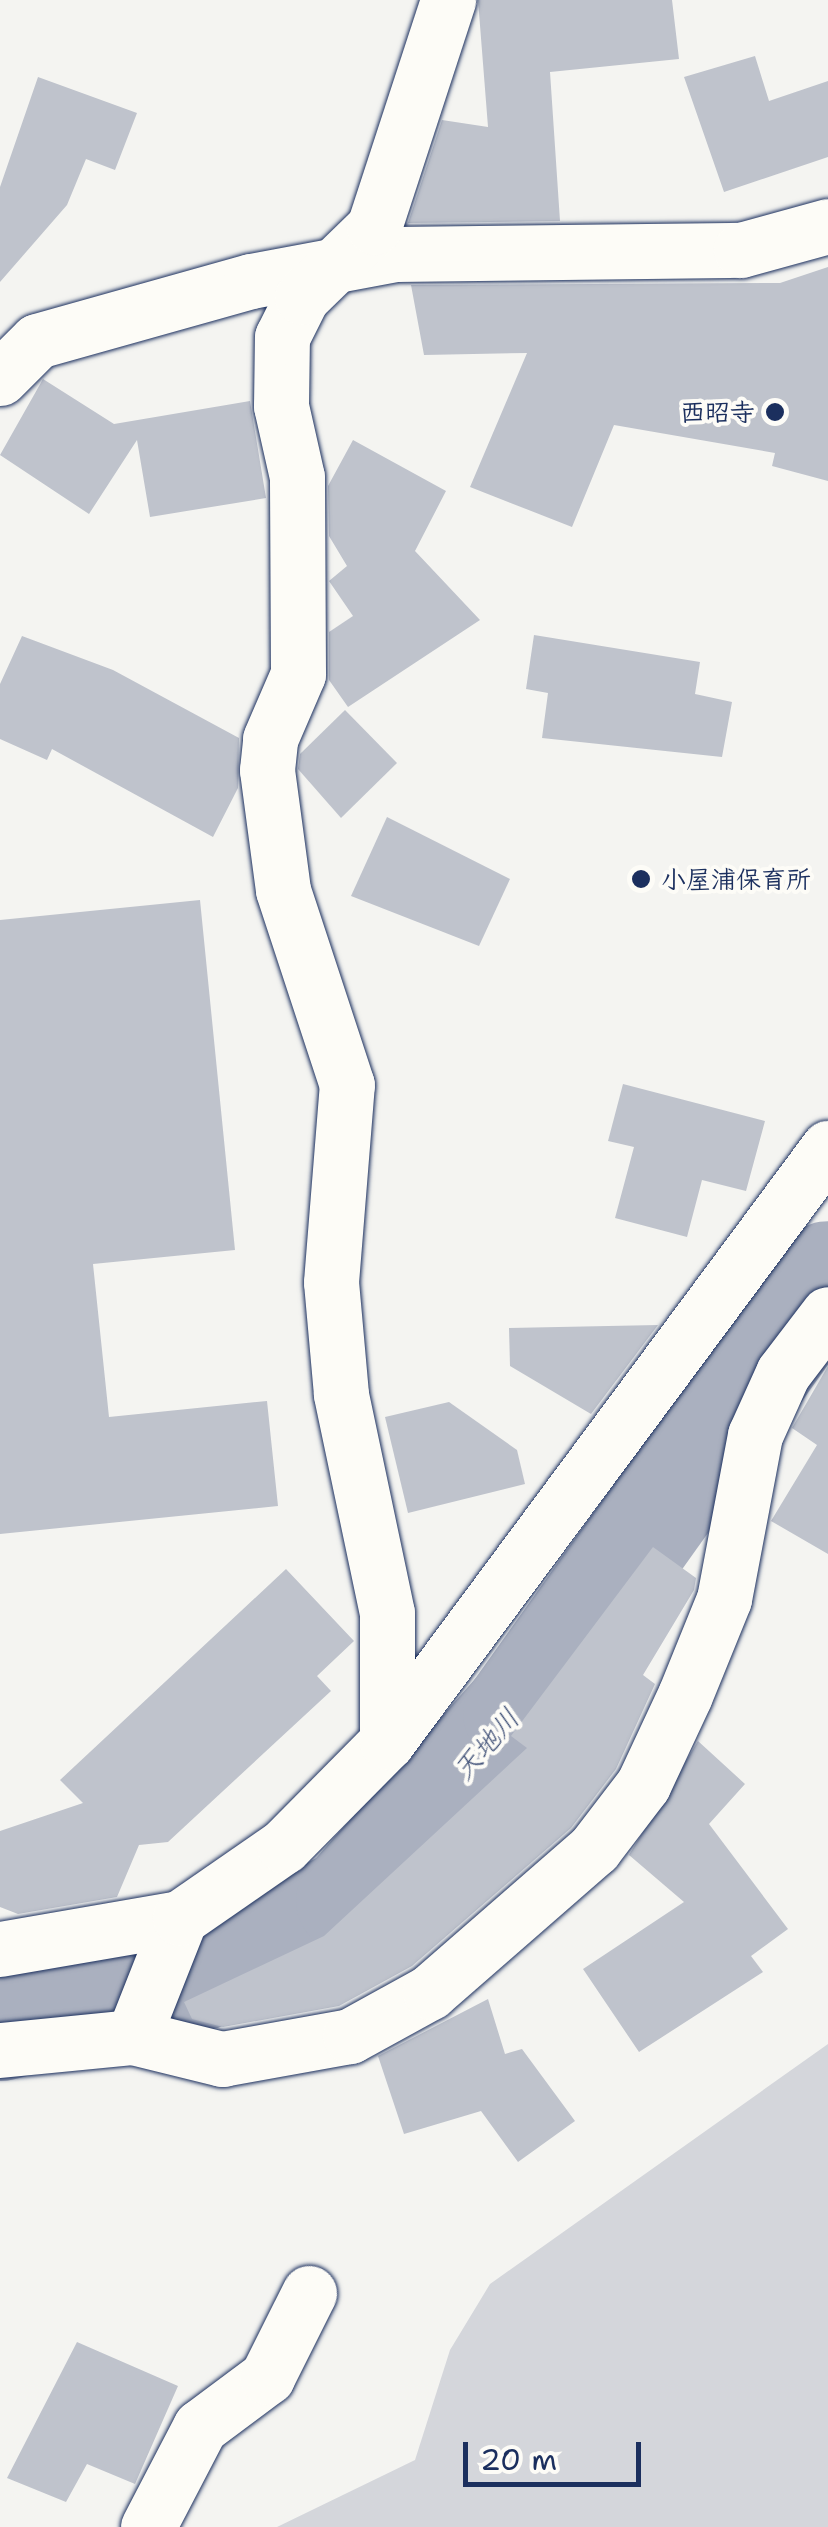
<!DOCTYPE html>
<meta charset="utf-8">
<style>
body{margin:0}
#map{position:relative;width:828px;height:2527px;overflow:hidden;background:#f4f4f1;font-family:"Shantell Sans","Klee One",sans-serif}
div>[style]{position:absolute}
.green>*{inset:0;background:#d4d6db}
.river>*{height:105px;margin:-52.5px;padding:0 52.5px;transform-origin:52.5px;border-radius:52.5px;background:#aab0bf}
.building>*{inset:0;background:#bfc3cc}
.roads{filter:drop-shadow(0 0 2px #1b2f5e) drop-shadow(0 0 2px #1b2f5e)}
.street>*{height:55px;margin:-27.5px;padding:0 27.5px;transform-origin:27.5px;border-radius:27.5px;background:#fdfcf7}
.dots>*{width:28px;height:28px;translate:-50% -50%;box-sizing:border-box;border:5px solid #fdfcf7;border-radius:50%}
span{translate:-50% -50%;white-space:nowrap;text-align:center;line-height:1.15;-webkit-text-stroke:8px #fdfcf7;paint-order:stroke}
.poi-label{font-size:25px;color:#1b2f5e;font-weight:700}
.right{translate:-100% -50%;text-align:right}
.left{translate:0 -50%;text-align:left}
.water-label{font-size:28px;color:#46567b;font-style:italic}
.scale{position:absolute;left:463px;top:2442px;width:178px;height:45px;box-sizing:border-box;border:5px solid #1b2f5e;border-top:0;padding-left:12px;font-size:30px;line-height:35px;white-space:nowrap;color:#1b2f5e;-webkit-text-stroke:8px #fdfcf7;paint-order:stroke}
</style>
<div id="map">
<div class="green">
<i style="clip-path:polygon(828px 2044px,828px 2527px,277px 2527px,415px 2460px,450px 2350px,490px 2284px)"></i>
</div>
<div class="river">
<i style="left:0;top:2028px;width:208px;rotate:-14.2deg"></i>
<i style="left:202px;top:1977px;width:165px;rotate:-27.8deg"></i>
<i style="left:348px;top:1900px;width:251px;rotate:-48.4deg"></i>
<i style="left:515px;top:1712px;width:539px;rotate:-54.51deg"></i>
</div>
<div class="building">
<i style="clip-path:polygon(478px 0,672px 0,679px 59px,550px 72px,560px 221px,408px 223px,442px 120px,488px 127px)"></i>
<i style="clip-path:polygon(755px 56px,769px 101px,828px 81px,828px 157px,724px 192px,684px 77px)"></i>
<i style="clip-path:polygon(38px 77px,137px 113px,115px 170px,86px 159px,67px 205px,0 282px,0 187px)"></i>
<i style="clip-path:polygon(828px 267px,828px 481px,772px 466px,775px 453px,614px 425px,572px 527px,470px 487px,527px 353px,424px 355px,411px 285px,780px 283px)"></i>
<i style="clip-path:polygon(43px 379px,114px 424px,250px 401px,266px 498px,150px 517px,137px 440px,89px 514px,0 455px)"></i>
<i style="clip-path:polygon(353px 440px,446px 491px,415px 551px,480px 620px,348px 707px,329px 680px,329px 632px,353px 616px,329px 581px,347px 566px,329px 536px,328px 486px)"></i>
<i style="clip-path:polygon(534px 635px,700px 662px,695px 694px,732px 702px,722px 757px,542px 738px,548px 693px,526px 689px)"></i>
<i style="clip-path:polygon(22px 636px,113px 670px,239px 738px,238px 788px,213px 837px,52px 749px,47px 760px,0 739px,0 684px)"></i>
<i style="clip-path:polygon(345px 710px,397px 763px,341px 818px,298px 769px,300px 754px)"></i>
<i style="clip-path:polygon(387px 817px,510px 879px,479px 946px,351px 896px)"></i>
<i style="clip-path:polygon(200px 900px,235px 1250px,93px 1264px,109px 1417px,267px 1401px,278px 1506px,0 1534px,0 920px)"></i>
<i style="clip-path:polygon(623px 1084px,765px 1121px,746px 1191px,702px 1180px,687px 1237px,615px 1218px,634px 1147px,608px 1141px)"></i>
<i style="clip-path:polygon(658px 1325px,591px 1414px,510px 1366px,509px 1328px)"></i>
<i style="clip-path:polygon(828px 1366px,828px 1554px,771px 1521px,817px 1445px,792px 1428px)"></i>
<i style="clip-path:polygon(449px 1402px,517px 1450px,525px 1484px,408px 1513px,385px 1417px)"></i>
<i style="clip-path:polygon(653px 1547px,696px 1578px,694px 1590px,643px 1675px,655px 1684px,616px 1769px,571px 1828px,412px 1966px,339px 2006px,223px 2027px,192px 2019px,184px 2002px,324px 1936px,527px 1748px,511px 1736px)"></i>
<i style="clip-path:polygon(286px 1569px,354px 1641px,317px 1676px,331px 1691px,168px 1842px,139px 1845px,117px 1897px,18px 1914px,0 1907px,0 1831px,83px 1803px,60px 1780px)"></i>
<i style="clip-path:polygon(698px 1741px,745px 1784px,709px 1824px,788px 1929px,751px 1956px,763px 1972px,639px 2052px,583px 1969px,684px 1902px,629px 1855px)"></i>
<i style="clip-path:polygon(488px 1999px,505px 2054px,522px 2049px,575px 2121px,518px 2162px,481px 2111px,404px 2134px,378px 2056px)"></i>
<i style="clip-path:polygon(77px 2342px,178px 2386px,135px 2484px,87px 2464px,66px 2502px,7px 2478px)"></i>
</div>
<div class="roads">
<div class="street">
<i style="left:0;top:378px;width:52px;rotate:-45deg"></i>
<i style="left:37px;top:341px;width:222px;rotate:-15.7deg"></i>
<i style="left:251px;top:281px;width:147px;rotate:-10.6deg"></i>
<i style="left:395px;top:254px;width:346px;rotate:-0.7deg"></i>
<i style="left:741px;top:250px;width:90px;rotate:-15.4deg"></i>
<i style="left:387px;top:1742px;width:129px;rotate:-90deg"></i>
<i style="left:387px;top:1613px;width:224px;rotate:-101.9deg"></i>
<i style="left:341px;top:1394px;width:112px;rotate:-95.1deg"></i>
<i style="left:331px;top:1282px;width:198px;rotate:-85.4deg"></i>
<i style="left:347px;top:1085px;width:205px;rotate:-108.2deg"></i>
<i style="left:283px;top:890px;width:121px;rotate:-97.6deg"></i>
<i style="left:267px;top:770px;width:31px;rotate:-84deg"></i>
<i style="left:270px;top:739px;width:71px;rotate:-66.7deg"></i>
<i style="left:298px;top:674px;width:197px;rotate:-90.3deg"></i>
<i style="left:297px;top:477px;width:73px;rotate:-102.7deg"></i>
<i style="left:281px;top:406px;width:69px;rotate:-89.2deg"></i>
<i style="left:282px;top:337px;width:45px;rotate:-63.4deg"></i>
<i style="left:302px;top:297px;width:100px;rotate:-44.2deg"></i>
<i style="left:374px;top:227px;width:239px;rotate:-71.9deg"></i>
<i style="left:0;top:1949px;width:183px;rotate:-9.8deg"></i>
<i style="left:133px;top:2037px;width:128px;rotate:-68.4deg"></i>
<i style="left:180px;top:1918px;width:126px;rotate:-34.7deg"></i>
<i style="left:284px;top:1846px;width:146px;rotate:-45.3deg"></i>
<i style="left:387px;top:1742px;width:740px;rotate:-53.41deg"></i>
<i style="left:0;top:2050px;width:134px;rotate:-5.6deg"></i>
<i style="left:133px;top:2037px;width:92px;rotate:13.9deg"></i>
<i style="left:222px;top:2059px;width:130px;rotate:-10.2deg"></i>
<i style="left:350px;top:2036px;width:91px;rotate:-28.8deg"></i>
<i style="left:430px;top:1992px;width:218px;rotate:-41.1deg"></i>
<i style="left:594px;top:1849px;width:81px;rotate:-52.6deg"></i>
<i style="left:643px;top:1785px;width:99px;rotate:-65deg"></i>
<i style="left:685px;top:1695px;width:104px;rotate:-67.9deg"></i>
<i style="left:724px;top:1599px;width:167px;rotate:-79.3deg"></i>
<i style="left:755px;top:1435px;width:68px;rotate:-65.7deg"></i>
<i style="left:783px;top:1373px;width:74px;rotate:-52.7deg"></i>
<i style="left:148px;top:2527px;width:113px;rotate:-62.5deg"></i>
<i style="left:200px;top:2427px;width:84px;rotate:-36.7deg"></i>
<i style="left:267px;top:2377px;width:94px;rotate:-63.4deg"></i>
</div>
</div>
<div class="dots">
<i style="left:775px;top:412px;background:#1b2f5e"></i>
<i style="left:641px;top:879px;background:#1b2f5e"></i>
</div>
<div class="poi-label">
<span class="right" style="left:755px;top:412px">西昭寺</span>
<span class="left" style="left:661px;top:879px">小屋浦保育所</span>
</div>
<div class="water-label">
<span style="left:486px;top:1744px;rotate:-49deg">天地川</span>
</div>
<div class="scale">20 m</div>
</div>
